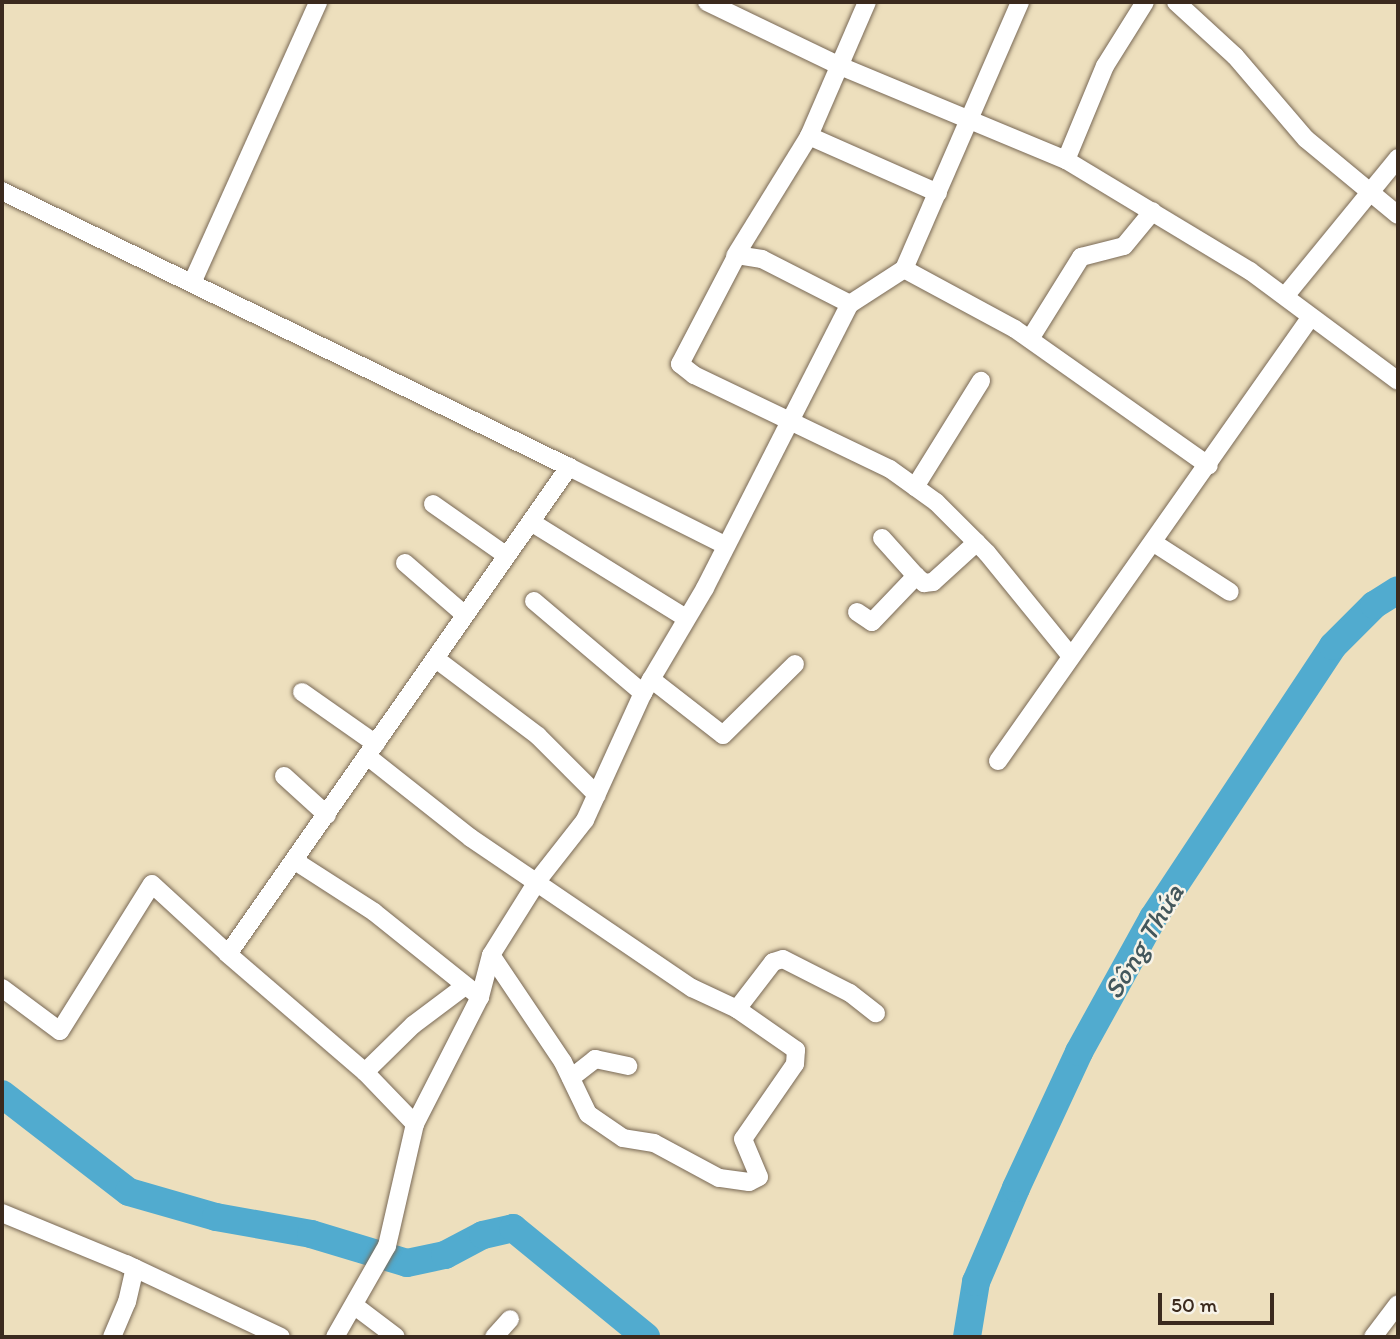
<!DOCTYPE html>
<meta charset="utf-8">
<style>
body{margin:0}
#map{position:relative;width:1400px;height:1339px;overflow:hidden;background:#eddfbd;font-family:Itim,sans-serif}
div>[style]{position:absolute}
.river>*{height:28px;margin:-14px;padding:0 14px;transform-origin:14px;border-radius:14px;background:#51abcf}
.roads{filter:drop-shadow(0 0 2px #796956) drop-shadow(0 0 2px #796956)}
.minor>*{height:18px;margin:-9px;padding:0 9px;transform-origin:9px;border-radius:9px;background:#fff}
span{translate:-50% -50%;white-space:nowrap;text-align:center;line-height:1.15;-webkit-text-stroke:5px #f7f3e8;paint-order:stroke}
.water-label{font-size:28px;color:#43575c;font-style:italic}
.frame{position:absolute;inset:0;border:4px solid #3b2a1e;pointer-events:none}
.scale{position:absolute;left:1158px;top:1293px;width:116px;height:32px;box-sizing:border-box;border:4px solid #3b2a1e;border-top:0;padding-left:9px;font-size:21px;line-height:24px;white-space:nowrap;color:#3b2a1e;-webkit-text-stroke:5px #f7f3e8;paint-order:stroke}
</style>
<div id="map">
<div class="river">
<i style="left:2px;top:1094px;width:160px;rotate:37.7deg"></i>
<i style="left:129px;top:1192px;width:91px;rotate:16deg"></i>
<i style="left:216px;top:1217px;width:97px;rotate:10.1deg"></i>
<i style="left:311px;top:1234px;width:100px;rotate:16.8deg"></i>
<i style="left:407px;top:1263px;width:39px;rotate:-12deg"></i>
<i style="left:445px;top:1255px;width:43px;rotate:-27.8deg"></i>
<i style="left:483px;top:1235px;width:31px;rotate:-13deg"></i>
<i style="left:513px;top:1228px;width:172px;rotate:39.3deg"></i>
<i style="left:967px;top:1337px;width:56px;rotate:-80.7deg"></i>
<i style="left:976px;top:1282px;width:102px;rotate:-66.9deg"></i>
<i style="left:1016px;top:1188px;width:150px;rotate:-65.1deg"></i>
<i style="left:1079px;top:1052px;width:153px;rotate:-61.1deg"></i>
<i style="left:1153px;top:918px;width:326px;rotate:-56.5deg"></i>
<i style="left:1333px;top:646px;width:58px;rotate:-45deg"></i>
<i style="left:1374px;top:605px;width:28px;rotate:-32deg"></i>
</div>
<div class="roads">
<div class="minor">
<i style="left:707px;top:2px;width:148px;rotate:25.7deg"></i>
<i style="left:840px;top:66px;width:245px;rotate:22.6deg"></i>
<i style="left:1066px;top:160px;width:215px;rotate:31.1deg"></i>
<i style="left:1250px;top:271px;width:184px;rotate:36.6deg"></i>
<i style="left:1176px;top:2px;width:80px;rotate:42.5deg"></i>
<i style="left:1235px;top:56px;width:109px;rotate:49.5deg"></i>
<i style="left:1306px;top:139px;width:119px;rotate:39.6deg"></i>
<i style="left:809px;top:136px;width:141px;rotate:23.8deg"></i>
<i style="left:1066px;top:160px;width:102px;rotate:-67.5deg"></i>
<i style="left:1105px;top:66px;width:75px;rotate:-58deg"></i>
<i style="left:2px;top:191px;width:631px;rotate:25.96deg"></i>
<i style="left:735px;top:256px;width:141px;rotate:-58.3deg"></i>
<i style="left:809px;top:136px;width:146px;rotate:-66.6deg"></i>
<i style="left:904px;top:269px;width:126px;rotate:28.4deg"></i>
<i style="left:1015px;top:329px;width:237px;rotate:35.2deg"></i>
<i style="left:192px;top:283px;width:308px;rotate:-65.8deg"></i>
<i style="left:1286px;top:295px;width:177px;rotate:-50.7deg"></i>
<i style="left:850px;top:304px;width:99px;rotate:-152.9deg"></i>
<i style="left:762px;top:259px;width:25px;rotate:-171deg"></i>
<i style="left:737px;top:255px;width:123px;rotate:117.6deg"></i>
<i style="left:680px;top:364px;width:18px;rotate:38deg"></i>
<i style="left:694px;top:375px;width:217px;rotate:25.6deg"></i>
<i style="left:890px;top:469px;width:57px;rotate:35.7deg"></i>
<i style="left:936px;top:502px;width:72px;rotate:45deg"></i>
<i style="left:987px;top:553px;width:130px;rotate:50.9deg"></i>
<i style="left:1030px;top:339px;width:97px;rotate:-58.1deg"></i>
<i style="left:1081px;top:257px;width:44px;rotate:-14.3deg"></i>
<i style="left:1124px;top:246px;width:45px;rotate:-50.4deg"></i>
<i style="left:915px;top:487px;width:125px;rotate:-58.1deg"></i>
<i style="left:433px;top:504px;width:90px;rotate:35.1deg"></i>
<i style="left:531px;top:522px;width:182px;rotate:31.8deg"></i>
<i style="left:882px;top:538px;width:51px;rotate:48.2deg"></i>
<i style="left:1154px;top:543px;width:90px;rotate:32.8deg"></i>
<i style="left:405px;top:563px;width:79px;rotate:40.9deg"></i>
<i style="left:534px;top:601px;width:143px;rotate:40.2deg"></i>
<i style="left:857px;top:612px;width:18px;rotate:34deg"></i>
<i style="left:872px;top:622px;width:64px;rotate:-46.3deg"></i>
<i style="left:916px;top:576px;width:11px;rotate:41deg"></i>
<i style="left:924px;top:583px;width:9px;rotate:-6deg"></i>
<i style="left:933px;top:582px;width:59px;rotate:-42.3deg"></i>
<i style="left:436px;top:659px;width:128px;rotate:37deg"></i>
<i style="left:538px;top:736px;width:83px;rotate:45deg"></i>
<i style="left:651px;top:679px;width:91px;rotate:37.9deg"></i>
<i style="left:723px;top:735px;width:101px;rotate:-44.6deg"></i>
<i style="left:302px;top:692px;width:90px;rotate:35.1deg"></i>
<i style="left:367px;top:756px;width:132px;rotate:38.3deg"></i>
<i style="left:471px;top:838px;width:267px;rotate:34.2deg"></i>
<i style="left:692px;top:988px;width:50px;rotate:25deg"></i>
<i style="left:737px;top:1009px;width:72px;rotate:34.8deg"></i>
<i style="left:796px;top:1050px;width:14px;rotate:94deg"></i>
<i style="left:795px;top:1064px;width:91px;rotate:124.7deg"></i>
<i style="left:743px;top:1139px;width:41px;rotate:67.2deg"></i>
<i style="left:759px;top:1177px;width:11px;rotate:153deg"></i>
<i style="left:749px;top:1182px;width:30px;rotate:-172deg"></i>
<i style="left:719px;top:1178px;width:74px;rotate:-151.7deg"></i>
<i style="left:654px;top:1143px;width:31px;rotate:-171deg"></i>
<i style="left:623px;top:1138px;width:42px;rotate:-145.6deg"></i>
<i style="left:588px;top:1114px;width:58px;rotate:-115.7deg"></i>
<i style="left:563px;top:1062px;width:129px;rotate:-123.9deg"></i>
<i style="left:998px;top:761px;width:542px;rotate:-54.84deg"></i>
<i style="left:284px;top:776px;width:58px;rotate:42.2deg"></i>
<i style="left:295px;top:861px;width:94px;rotate:32.8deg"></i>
<i style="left:374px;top:912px;width:136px;rotate:38.7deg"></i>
<i style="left:2px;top:988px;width:72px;rotate:36.6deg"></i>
<i style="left:60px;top:1031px;width:173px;rotate:-58deg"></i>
<i style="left:152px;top:884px;width:103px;rotate:42.6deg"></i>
<i style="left:737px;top:1009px;width:59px;rotate:-52.5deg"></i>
<i style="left:773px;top:962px;width:10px;rotate:-17deg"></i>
<i style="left:783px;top:959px;width:75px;rotate:26.9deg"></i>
<i style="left:850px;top:993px;width:33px;rotate:38deg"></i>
<i style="left:365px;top:1072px;width:67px;rotate:-44.4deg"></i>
<i style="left:413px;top:1025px;width:65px;rotate:-36.9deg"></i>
<i style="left:571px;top:1078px;width:31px;rotate:-38deg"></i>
<i style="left:595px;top:1059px;width:34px;rotate:12deg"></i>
<i style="left:415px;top:1124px;width:72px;rotate:-133.9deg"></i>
<i style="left:365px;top:1072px;width:181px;rotate:-139.3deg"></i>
<i style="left:228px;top:954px;width:595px;rotate:-55deg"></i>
<i style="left:569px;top:467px;width:174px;rotate:26.6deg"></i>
<i style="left:2px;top:1213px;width:134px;rotate:22.4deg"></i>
<i style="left:126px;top:1264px;width:171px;rotate:25.2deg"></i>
<i style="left:355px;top:1306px;width:51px;rotate:37.1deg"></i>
<i style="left:112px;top:1337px;width:38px;rotate:-67deg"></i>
<i style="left:127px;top:1302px;width:35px;rotate:-77deg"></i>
<i style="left:335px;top:1337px;width:105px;rotate:-60.3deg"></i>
<i style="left:387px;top:1246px;width:125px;rotate:-77.1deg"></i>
<i style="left:415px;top:1124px;width:143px;rotate:-62.9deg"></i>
<i style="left:480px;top:997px;width:43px;rotate:-75.3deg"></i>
<i style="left:491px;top:955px;width:89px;rotate:-57.9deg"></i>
<i style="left:538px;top:880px;width:76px;rotate:-51.9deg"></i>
<i style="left:585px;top:820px;width:140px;rotate:-65.5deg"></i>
<i style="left:643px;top:693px;width:122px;rotate:-59.4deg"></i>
<i style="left:705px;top:588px;width:319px;rotate:-63deg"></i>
<i style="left:850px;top:304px;width:64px;rotate:-32.9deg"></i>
<i style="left:904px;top:269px;width:291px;rotate:-66.5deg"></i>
<i style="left:494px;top:1337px;width:24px;rotate:-48deg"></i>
<i style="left:1373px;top:1337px;width:41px;rotate:-52.9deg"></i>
</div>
</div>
<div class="water-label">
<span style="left:1143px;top:941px;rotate:-59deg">Sông Thứa</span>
</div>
<div class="frame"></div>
<div class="scale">50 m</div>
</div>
